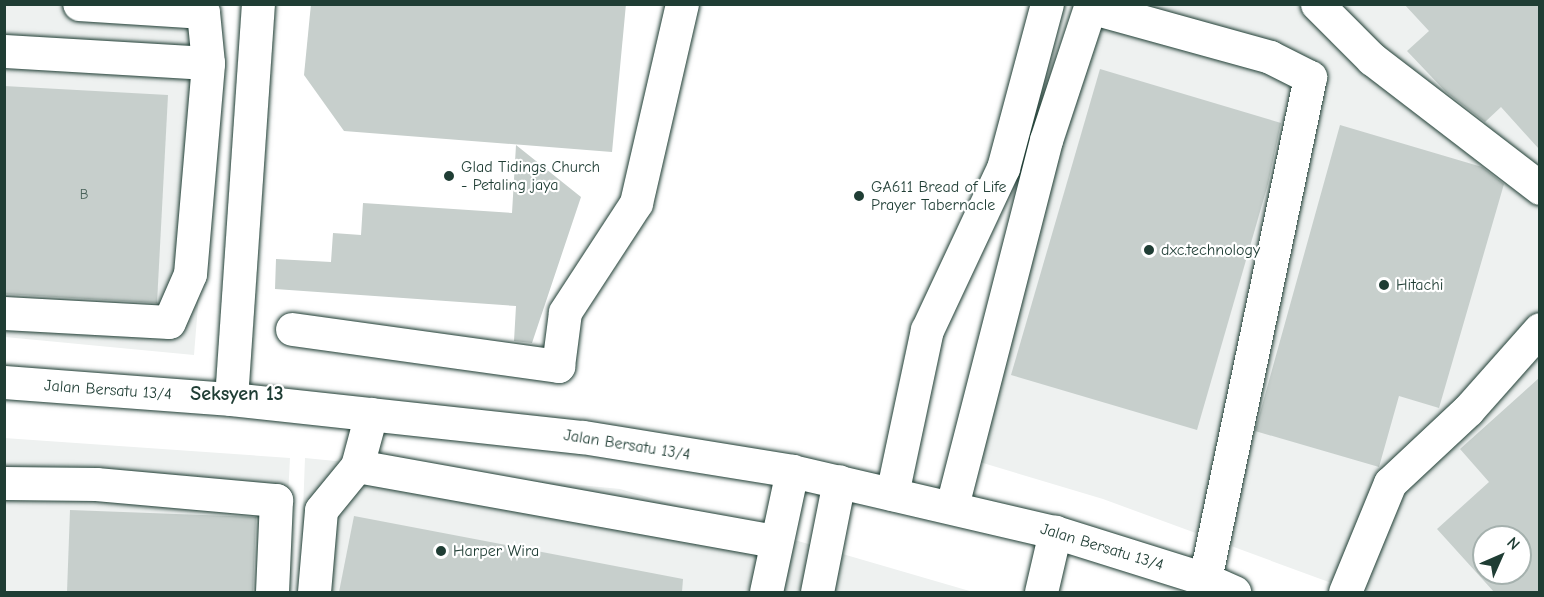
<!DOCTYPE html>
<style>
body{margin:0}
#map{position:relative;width:1544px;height:597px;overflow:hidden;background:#fff;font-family:"Comic Neue",sans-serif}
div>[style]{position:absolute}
.built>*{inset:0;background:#eef1f0}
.building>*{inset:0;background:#c7cfcc}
.roads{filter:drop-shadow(0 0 2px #1f3d34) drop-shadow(0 0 2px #1f3d34)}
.minor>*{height:33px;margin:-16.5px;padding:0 16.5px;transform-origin:16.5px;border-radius:16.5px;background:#fff}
.dots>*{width:16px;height:16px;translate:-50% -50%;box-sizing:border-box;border:3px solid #fff;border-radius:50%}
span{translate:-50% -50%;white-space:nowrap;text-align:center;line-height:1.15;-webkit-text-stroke:4.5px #fff;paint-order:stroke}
.number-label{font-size:14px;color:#49625a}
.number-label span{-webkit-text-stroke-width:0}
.poi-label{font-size:16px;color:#1f3d34}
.left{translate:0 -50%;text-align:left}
.street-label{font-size:16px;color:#1f3d34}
.quarter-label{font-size:20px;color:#1f3d34;font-weight:700}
.frame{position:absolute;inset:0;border:6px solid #1f3d34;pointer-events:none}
.north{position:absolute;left:1472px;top:525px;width:60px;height:60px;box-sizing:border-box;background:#fff;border:2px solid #a5b1ae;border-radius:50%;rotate:45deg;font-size:16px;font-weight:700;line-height:24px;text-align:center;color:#1f3d34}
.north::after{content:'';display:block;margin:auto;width:21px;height:27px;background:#1f3d34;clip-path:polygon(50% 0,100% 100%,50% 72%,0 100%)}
</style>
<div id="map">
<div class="built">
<i style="clip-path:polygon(4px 5px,67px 5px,221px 18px,194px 355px,5px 337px)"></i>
<i style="clip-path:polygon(evenodd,1075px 5px,1539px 5px,1539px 592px,1356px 592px,1103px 499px,953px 454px,1075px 5px,1484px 537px,1520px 537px,1520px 573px,1484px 573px,1484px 537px)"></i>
<i style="clip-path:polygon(4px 438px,290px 458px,283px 592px,5px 592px)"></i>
<i style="clip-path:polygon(305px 458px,620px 489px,973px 592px,300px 592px)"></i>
</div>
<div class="building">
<i style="clip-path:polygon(311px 4px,626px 4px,612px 152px,344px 131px,304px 75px)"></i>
<i style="clip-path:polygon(1404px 4px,1539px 4px,1539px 149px,1501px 107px,1485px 122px,1446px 92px,1407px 51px,1429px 31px)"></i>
<i style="clip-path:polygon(1100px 69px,1281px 123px,1268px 184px,1197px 430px,1011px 375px)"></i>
<i style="clip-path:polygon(4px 86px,168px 95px,157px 303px,4px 294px)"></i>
<i style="clip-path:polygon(1340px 125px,1482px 167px,1504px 184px,1439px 408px,1399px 396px,1379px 467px,1255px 431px)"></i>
<i style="clip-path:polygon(516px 145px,581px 197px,532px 343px,514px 341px,516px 306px,275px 289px,276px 259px,331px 262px,333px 233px,361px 235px,363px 203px,512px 213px)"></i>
<i style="clip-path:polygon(evenodd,1539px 378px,1539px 592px,1494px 592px,1437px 529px,1489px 482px,1460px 449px,1539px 378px,1484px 537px,1520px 537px,1520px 573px,1484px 573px,1484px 537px)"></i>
<i style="clip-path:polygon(70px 510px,256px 517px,253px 592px,67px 592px)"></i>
<i style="clip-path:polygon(354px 516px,683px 579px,682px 592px,339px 592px)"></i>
</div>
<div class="roads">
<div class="minor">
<i style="left:1317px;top:4px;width:78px;rotate:45deg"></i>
<i style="left:1372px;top:59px;width:212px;rotate:37.5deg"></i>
<i style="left:4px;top:51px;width:204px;rotate:3.4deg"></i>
<i style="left:4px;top:313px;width:165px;rotate:3.1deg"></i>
<i style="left:169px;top:322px;width:52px;rotate:-66.4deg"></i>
<i style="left:190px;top:274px;width:212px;rotate:-85.1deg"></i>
<i style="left:208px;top:63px;width:51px;rotate:-95.6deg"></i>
<i style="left:203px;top:12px;width:124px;rotate:-176.3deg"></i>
<i style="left:292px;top:329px;width:269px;rotate:7.9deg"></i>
<i style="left:558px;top:366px;width:54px;rotate:-82.6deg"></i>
<i style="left:565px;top:312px;width:130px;rotate:-56.9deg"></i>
<i style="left:636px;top:203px;width:204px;rotate:-77deg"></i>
<i style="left:4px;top:382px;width:228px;rotate:4.3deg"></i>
<i style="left:231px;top:399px;width:354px;rotate:6.2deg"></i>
<i style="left:583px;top:437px;width:212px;rotate:9.2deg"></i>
<i style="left:792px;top:471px;width:270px;rotate:13.1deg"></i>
<i style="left:1055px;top:532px;width:157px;rotate:17.4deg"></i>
<i style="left:1205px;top:579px;width:32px;rotate:24deg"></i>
<i style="left:231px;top:399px;width:396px;rotate:-86.1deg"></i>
<i style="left:357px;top:466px;width:424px;rotate:10.2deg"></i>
<i style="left:4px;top:483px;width:92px;rotate:0.6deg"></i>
<i style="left:96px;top:484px;width:181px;rotate:5.1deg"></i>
<i style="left:276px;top:500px;width:92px;rotate:92.5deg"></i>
<i style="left:892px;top:494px;width:168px;rotate:-78deg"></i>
<i style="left:927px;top:330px;width:179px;rotate:-64.9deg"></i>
<i style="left:1003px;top:168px;width:170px;rotate:-75deg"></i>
<i style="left:952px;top:506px;width:378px;rotate:-75.6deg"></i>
<i style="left:1046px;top:140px;width:140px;rotate:-71.7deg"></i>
<i style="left:1090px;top:7px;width:187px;rotate:15.5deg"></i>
<i style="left:1270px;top:57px;width:45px;rotate:26.6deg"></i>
<i style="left:1310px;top:77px;width:513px;rotate:101.81deg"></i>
<i style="left:314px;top:592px;width:82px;rotate:-85.1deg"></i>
<i style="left:321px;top:510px;width:57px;rotate:-50.7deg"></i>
<i style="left:357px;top:466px;width:54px;rotate:-74.9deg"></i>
<i style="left:766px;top:592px;width:124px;rotate:-77.9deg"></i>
<i style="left:817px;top:592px;width:113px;rotate:-78.8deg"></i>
<i style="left:1041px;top:592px;width:62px;rotate:-76.9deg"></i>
<i style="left:1345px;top:592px;width:118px;rotate:-67.6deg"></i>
<i style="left:1390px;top:483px;width:107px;rotate:-43.1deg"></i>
<i style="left:1468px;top:410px;width:108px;rotate:-48.4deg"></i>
</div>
</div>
<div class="dots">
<i style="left:449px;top:176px;background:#1f3d34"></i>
<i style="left:859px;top:196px;background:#1f3d34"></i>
<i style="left:1149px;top:250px;background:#1f3d34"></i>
<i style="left:1384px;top:285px;background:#1f3d34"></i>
<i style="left:441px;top:551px;background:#1f3d34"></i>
</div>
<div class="number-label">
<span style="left:84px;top:195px">B</span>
</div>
<div class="poi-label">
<span class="left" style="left:461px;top:176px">Glad Tidings Church<br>- Petaling jaya</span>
<span class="left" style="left:871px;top:196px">GA611 Bread of Life<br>Prayer Tabernacle</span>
<span class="left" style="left:1161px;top:250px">dxc.technology</span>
<span class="left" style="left:1396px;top:285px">Hitachi</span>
<span class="left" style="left:453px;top:551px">Harper Wira</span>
</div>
<div class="street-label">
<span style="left:108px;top:390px;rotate:4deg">Jalan Bersatu 13/4</span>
<span style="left:627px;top:445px;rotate:9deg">Jalan Bersatu 13/4</span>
<span style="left:1102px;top:547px;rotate:17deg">Jalan Bersatu 13/4</span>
</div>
<div class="quarter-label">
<span style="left:237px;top:393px">Seksyen 13</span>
</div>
<div class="frame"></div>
<div class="north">N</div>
</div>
